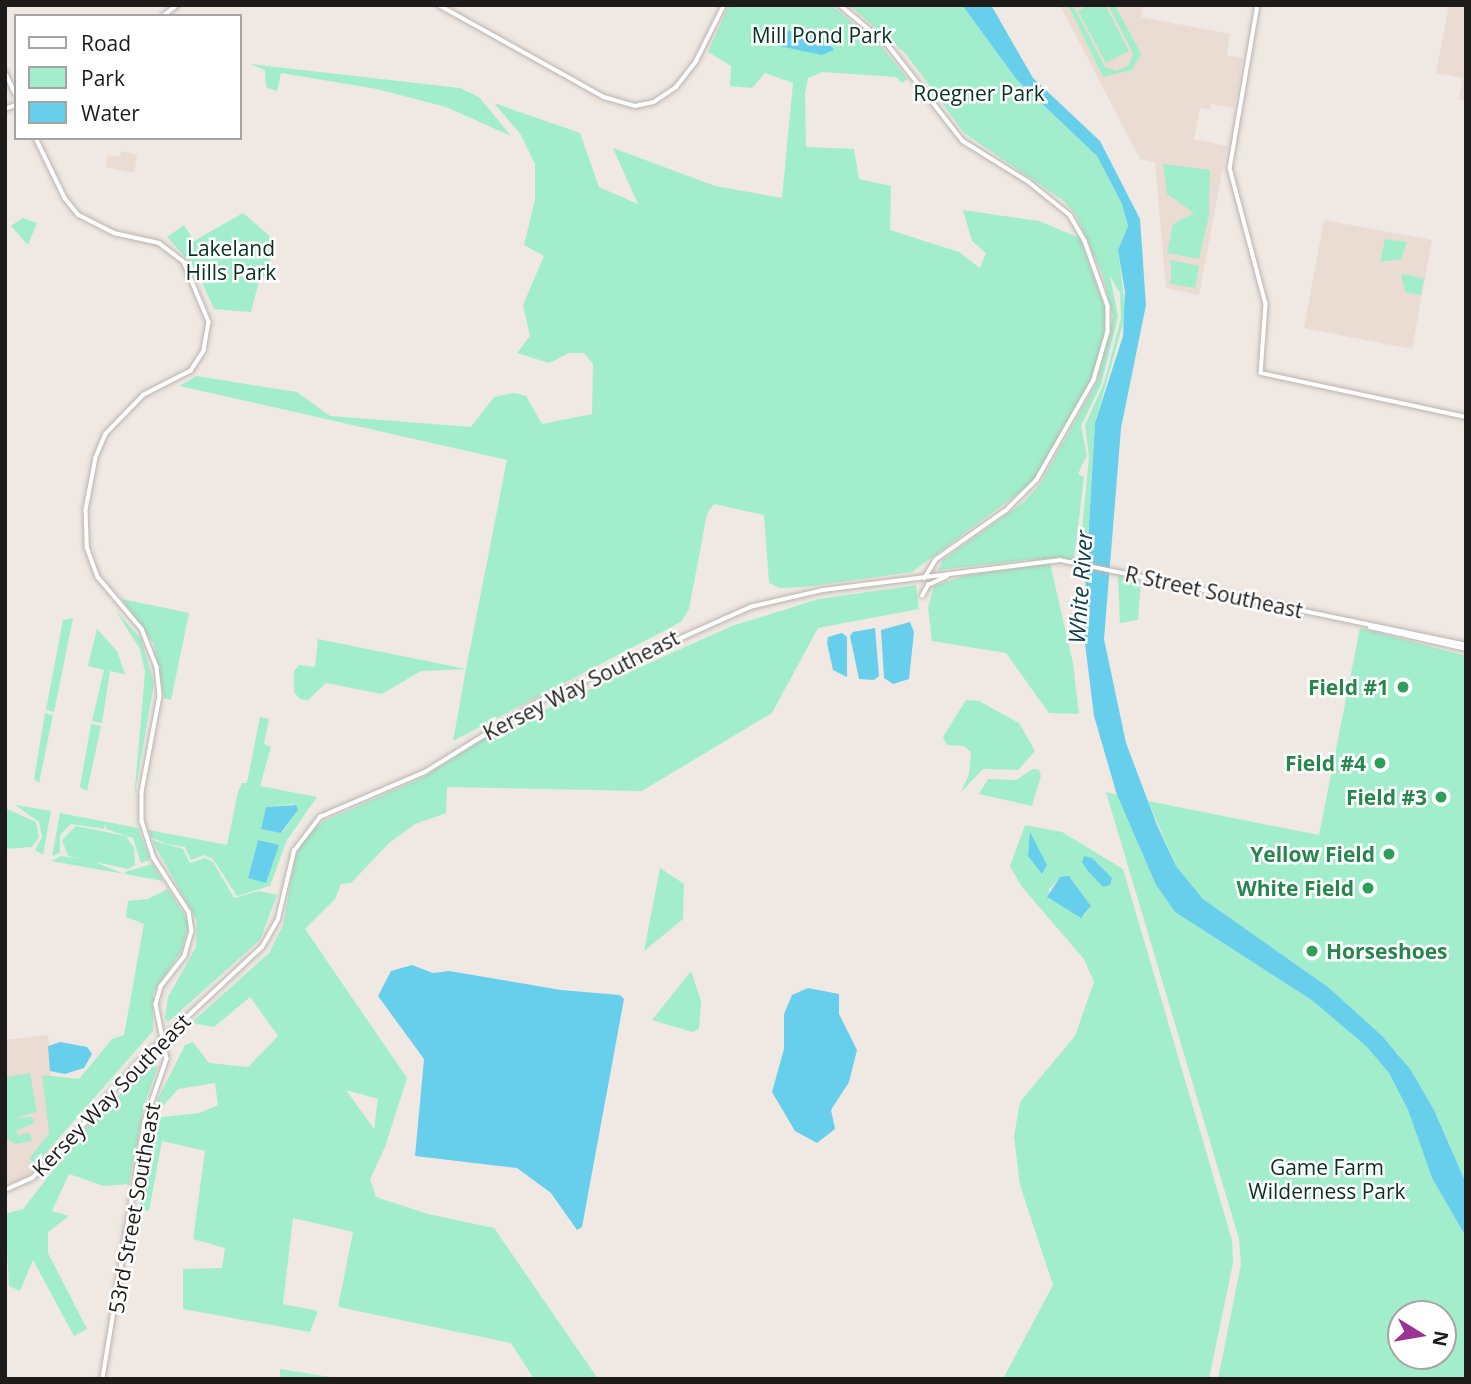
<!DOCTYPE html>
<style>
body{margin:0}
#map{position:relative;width:1471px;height:1384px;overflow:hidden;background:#efe8e3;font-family:"Open Sans",sans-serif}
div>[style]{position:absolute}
.built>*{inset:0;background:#eadcd2}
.green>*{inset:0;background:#a2eecc}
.water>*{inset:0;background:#67cfeb}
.roads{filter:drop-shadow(0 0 2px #bab3af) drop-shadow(0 0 2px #bab3af)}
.tertiary>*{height:3.5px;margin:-1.75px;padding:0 1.75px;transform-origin:1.75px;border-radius:1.75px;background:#fff}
.dots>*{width:19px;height:19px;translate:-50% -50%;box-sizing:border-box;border:4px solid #fff;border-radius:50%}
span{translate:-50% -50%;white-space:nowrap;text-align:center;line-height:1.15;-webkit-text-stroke:5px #fff;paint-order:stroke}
.park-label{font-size:21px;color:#073122}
.street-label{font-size:21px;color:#1e1c1a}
.leisure-label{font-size:21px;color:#27864d;font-weight:700}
.right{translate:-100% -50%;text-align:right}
.left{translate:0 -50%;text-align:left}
.water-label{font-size:23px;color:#11404c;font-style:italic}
.frame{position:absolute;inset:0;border:7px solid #1e1c1a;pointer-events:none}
.legend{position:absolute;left:14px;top:14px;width:228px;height:126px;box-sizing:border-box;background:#fff;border:2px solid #a5a4a3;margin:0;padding:9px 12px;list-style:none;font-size:21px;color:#1e1c1a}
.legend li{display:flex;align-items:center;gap:14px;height:35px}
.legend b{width:35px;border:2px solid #a5a4a3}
.north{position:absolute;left:1387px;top:1300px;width:70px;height:70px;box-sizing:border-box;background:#fff;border:2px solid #a5a4a3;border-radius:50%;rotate:101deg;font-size:19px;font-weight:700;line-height:28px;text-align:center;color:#1e1c1a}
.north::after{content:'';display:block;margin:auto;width:24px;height:32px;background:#9c3294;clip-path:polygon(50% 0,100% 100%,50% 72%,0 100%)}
</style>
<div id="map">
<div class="built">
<i style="clip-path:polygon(1060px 5px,1143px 5px,1141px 17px,1230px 34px,1227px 55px,1243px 58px,1234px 108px,1211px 104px,1210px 110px,1200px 108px,1194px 139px,1227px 146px,1199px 295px,1166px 288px,1155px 162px,1140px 159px)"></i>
<i style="clip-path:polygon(1449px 5px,1466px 5px,1466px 101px,1459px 99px,1463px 78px,1436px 73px)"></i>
<i style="clip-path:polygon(121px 151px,137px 155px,134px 173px,106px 167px,108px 155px,120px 157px)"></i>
<i style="clip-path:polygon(1324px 220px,1432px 240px,1412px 349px,1304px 328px)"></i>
<i style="clip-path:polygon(48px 1035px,56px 1147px,27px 1176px,5px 1186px,5px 1040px)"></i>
</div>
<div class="green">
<i style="clip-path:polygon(729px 5px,831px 5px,880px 45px,908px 79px,902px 83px,896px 77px,823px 72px,808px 78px,805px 93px,806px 147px,854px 149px,859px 179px,891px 186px,890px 230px,959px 252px,980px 268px,986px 253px,972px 241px,963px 210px,1039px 221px,1080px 238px,1107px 314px,1103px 343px,1092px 378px,1031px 484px,912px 572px,805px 587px,780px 588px,769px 583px,764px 515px,714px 504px,707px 514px,689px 609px,681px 622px,453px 741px,466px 669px,421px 671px,382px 694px,326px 683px,308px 700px,300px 699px,294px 692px,294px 671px,299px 665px,315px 667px,318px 639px,466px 669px,507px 460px,180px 386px,196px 376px,297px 392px,330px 416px,471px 427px,494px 397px,514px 393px,526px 396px,542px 424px,592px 414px,593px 364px,584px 353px,569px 353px,549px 363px,517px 353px,530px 336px,523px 305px,544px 256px,524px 245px,535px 200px,535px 164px,521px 135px,494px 103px,580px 133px,599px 187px,638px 204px,613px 148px,715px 186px,782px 198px,793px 83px,765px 73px,752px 88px,730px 86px,731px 66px,708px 52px)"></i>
<i style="clip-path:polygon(962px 5px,1017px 80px,1097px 156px,1122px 204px,1128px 226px,1118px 250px,1126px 313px,1095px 423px,1087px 557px,1082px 530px,1089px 457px,1085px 425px,1104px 383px,1121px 318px,1120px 293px,1110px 276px,1118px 316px,1101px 385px,1081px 426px,1087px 455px,1078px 474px,1084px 477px,1074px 560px,1034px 559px,938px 570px,943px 560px,1024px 502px,1040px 484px,1097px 382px,1113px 317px,1103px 276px,1076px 215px,1064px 201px,964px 133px,906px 54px,850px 6px)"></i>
<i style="clip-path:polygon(1068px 5px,1073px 5px,1105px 67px,1117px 71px,1129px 65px,1133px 53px,1108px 5px,1115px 5px,1141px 54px,1132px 70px,1103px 77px)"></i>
<i style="clip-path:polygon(1089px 5px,1105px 5px,1129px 51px,1106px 63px,1078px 11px)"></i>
<i style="clip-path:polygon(250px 64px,460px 88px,479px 97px,511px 136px,446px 107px,377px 89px,281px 73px,277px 91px,266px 87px,265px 70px)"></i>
<i style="clip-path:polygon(1163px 164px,1210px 170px,1209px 215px,1199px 259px,1167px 253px,1173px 224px,1194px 213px,1167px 194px)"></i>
<i style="clip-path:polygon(243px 213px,273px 239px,269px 271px,259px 281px,251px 312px,214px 309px,196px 269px,167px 237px,184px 225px,194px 241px)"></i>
<i style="clip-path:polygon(23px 218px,37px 223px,28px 245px,11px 226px)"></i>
<i style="clip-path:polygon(1385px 239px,1407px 242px,1401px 259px,1380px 262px)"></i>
<i style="clip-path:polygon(1171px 260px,1199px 266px,1195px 288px,1171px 284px)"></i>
<i style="clip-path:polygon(1401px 274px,1424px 278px,1421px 295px,1405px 292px)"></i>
<i style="clip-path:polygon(1050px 563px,1073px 663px,1079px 714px,1049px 713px,1006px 653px,932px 641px,928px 607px,934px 586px,964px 576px)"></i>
<i style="clip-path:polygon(1118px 575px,1141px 581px,1138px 620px,1120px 623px)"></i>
<i style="clip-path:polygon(evenodd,916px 585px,919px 609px,818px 628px,772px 713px,642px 791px,447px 787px,446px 813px,415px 824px,389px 843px,351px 883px,341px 884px,335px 899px,305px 929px,407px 1078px,385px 1147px,370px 1179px,376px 1197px,428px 1214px,494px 1228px,598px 1379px,534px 1379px,511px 1343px,338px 1307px,353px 1232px,293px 1218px,283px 1304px,318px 1311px,310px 1332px,183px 1309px,183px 1269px,222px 1268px,225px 1248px,193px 1239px,205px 1151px,162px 1141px,149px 1211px,138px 1208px,153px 1118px,200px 1113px,218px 1105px,215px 1083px,178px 1089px,163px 1106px,155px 1105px,185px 1045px,193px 1042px,209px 1063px,248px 1067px,278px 1036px,250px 997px,214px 1027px,191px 1023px,269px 953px,283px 925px,295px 859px,303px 839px,324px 821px,422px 778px,495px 732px,732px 626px,819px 599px,916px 585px,346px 1090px,378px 1099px,374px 1129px,346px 1090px)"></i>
<i style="clip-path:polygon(122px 599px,189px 613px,171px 700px,164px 698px,154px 644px)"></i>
<i style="clip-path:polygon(116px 611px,141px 639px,154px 683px,134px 799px,145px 672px,140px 649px)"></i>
<i style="clip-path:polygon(73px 618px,54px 712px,46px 710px,63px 620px)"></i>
<i style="clip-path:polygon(1360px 628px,1466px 656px,1466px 1183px,1434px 1110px,1398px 1054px,1328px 987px,1203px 899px,1176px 866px,1148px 801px,1319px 835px)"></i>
<i style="clip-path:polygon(97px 629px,117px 651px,125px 674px,110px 671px,102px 723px,92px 721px,104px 670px,88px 666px)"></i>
<i style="clip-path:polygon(966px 700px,979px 701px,1019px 723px,1035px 751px,1018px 770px,983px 769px,961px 792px,969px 774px,971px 752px,964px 746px,947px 745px,943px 737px)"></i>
<i style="clip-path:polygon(45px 713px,53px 715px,39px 783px,34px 779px)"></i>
<i style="clip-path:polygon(evenodd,260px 717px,269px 719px,264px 744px,271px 747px,260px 786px,317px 797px,287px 840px,270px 886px,237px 896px,213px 859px,204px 855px,191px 860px,185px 847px,167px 844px,151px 837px,149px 830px,227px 845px,238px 792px,242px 783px,247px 783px,260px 717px,294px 804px,298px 810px,283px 832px,261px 829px,266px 807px,294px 804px,260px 717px,258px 840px,278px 845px,266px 883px,248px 877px,258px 840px)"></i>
<i style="clip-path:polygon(91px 724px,101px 726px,87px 791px,80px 787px)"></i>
<i style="clip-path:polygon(1033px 769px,1039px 770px,1041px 776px,1032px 806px,979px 794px,988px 779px,1016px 780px)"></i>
<i style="clip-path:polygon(evenodd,1106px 792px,1117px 795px,1156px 885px,1175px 912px,1313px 1001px,1367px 1047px,1389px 1073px,1408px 1110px,1432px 1178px,1466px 1237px,1466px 1379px,1218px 1379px,1241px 1264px,1239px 1239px,1106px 792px,1401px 1314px,1443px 1314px,1443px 1356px,1401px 1356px,1401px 1314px)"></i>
<i style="clip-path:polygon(15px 805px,51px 811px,43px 855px,35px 850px,42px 837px,39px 822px)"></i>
<i style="clip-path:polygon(5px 808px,36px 822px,39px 837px,32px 847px,5px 849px)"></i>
<i style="clip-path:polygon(60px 813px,138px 828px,150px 860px,141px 863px,133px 838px,106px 829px,106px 823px,104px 829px,71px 824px,60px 835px,60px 853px,52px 856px)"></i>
<i style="clip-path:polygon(evenodd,1025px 825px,1062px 832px,1123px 869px,1232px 1240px,1233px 1263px,1209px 1379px,1003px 1379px,1053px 1285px,1020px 1185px,1014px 1136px,1020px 1102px,1075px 1036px,1094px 982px,1084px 959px,1022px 887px,1010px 866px,1025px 825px,1071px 878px,1091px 906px,1084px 916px,1049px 899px,1049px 889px,1059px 879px,1071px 878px)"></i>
<i style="clip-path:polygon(76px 826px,126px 836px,134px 848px,135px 865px,128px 869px,68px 856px,62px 840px)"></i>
<i style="clip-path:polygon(152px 840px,183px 849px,190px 863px,205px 858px,213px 862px,234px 898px,259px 891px,277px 895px,260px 940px,168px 1022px,165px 1018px,168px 997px,196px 947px,197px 921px)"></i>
<i style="clip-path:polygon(61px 856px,90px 860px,124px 874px,51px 861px)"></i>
<i style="clip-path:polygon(152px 864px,163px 881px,125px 874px,125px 872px)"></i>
<i style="clip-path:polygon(660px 868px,684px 884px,683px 919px,644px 951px)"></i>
<i style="clip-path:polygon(168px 889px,189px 922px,182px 950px,153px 993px,153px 1031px,36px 1164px,29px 1159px,49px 1133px,42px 1075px,79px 1079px,112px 1039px,124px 1035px,144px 924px,126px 917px,128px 901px,148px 899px)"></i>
<i style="clip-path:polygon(691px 971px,701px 1001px,699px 1029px,692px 1032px,652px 1020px)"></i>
<i style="clip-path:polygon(158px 1066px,144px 1105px,129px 1184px,104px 1186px,69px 1174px,52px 1211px,69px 1216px,48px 1232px,48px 1253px,87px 1329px,74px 1336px,33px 1260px,20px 1291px,9px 1286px,5px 1214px,23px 1209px,90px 1123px,148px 1067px)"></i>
<i style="clip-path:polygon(30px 1073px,37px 1112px,13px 1118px,32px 1117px,34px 1123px,16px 1131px,18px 1135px,30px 1133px,32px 1141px,15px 1144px,5px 1137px,5px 1077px)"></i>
<i style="clip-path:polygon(280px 1369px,343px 1379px,280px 1379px)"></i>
</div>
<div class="water">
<i style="clip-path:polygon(962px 5px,991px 5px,1033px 78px,1100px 141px,1140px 219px,1146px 305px,1121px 428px,1104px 639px,1126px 743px,1157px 825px,1176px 866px,1203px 899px,1328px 987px,1382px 1036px,1410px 1069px,1434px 1110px,1466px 1183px,1466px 1237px,1432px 1178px,1408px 1110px,1389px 1073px,1367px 1047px,1313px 1001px,1175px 912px,1156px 885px,1117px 795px,1094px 716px,1083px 627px,1095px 423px,1123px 336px,1125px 292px,1118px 250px,1128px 226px,1122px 204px,1097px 156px,1017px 80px)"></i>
<i style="clip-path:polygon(786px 31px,819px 32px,834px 50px,822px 55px,765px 43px)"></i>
<i style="clip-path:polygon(910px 622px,914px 632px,909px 679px,893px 684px,884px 678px,881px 630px)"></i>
<i style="clip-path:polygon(875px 628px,879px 676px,874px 680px,859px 679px,850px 636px,853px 632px)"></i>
<i style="clip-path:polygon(842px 633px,847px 637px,847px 677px,833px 670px,827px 643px,828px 637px)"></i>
<i style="clip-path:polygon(296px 805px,298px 810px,281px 833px,261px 829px,266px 807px)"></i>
<i style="clip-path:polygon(1030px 832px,1047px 865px,1042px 874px,1028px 856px)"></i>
<i style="clip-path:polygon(258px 840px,279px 845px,266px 883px,248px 878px)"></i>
<i style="clip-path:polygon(1084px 856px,1092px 858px,1112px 878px,1110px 885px,1103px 887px,1087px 870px,1082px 862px)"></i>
<i style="clip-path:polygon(1069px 876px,1091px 906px,1081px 918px,1047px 897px,1060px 877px)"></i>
<i style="clip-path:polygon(412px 965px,433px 973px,449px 971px,561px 990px,620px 995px,624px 999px,582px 1227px,577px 1230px,551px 1193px,517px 1168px,415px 1156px,424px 1059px,378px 996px,391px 971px)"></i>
<i style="clip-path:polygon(808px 988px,839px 994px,839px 1014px,857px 1050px,849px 1082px,831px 1110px,835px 1129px,817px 1143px,795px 1131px,772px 1092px,784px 1049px,784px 1014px,792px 995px)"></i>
<i style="clip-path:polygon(60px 1042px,87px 1047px,92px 1054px,84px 1068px,65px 1074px,50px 1071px,48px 1046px)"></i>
</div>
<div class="roads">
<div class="tertiary">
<i style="left:439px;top:5px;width:189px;rotate:29.1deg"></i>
<i style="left:604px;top:97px;width:32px;rotate:16deg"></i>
<i style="left:635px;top:106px;width:19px;rotate:-12deg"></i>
<i style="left:654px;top:102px;width:27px;rotate:-34deg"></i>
<i style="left:676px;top:87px;width:33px;rotate:-52deg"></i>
<i style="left:696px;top:61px;width:63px;rotate:-63.4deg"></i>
<i style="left:840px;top:5px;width:64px;rotate:39.9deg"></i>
<i style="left:889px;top:46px;width:120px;rotate:52.1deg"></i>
<i style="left:963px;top:141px;width:78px;rotate:31.8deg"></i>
<i style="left:1029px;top:182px;width:53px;rotate:38.8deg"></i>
<i style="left:1070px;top:215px;width:30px;rotate:60deg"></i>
<i style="left:1085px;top:241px;width:69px;rotate:70.5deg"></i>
<i style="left:1108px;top:306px;width:26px;rotate:90deg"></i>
<i style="left:1108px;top:332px;width:50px;rotate:106.3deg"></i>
<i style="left:1094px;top:380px;width:115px;rotate:119.7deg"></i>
<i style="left:1037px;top:480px;width:42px;rotate:135deg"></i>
<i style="left:1007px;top:510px;width:87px;rotate:144.8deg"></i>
<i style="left:936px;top:560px;width:21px;rotate:121deg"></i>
<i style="left:1258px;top:5px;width:165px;rotate:99.7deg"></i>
<i style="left:1230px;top:168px;width:141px;rotate:75.2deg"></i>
<i style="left:1266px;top:304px;width:69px;rotate:94.1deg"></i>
<i style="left:1261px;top:373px;width:210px;rotate:12.1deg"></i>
<i style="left:163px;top:16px;width:18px;rotate:-38deg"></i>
<i style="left:5px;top:72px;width:25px;rotate:64deg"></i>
<i style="left:5px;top:109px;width:12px;rotate:-20deg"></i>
<i style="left:36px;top:138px;width:67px;rotate:64.2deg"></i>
<i style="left:65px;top:198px;width:22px;rotate:51deg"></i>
<i style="left:79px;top:215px;width:39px;rotate:27deg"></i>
<i style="left:114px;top:233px;width:46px;rotate:12.5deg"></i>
<i style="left:159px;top:243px;width:31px;rotate:37deg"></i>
<i style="left:184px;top:262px;width:65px;rotate:67.4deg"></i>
<i style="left:209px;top:322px;width:29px;rotate:100deg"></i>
<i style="left:204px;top:351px;width:24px;rotate:123deg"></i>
<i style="left:191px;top:371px;width:53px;rotate:152.9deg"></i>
<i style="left:144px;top:395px;width:54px;rotate:134.3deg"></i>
<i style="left:106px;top:434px;width:26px;rotate:113deg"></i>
<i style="left:96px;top:458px;width:53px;rotate:100.9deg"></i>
<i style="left:86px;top:510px;width:37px;rotate:88deg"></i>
<i style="left:87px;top:547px;width:32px;rotate:70deg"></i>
<i style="left:98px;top:577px;width:68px;rotate:49.8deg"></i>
<i style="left:142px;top:629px;width:41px;rotate:68.5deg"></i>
<i style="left:157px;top:667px;width:29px;rotate:84deg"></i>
<i style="left:160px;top:696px;width:98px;rotate:100.6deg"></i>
<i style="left:142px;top:792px;width:29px;rotate:90deg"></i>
<i style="left:142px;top:821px;width:39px;rotate:72deg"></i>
<i style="left:154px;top:858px;width:64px;rotate:57.1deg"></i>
<i style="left:189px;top:912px;width:19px;rotate:81deg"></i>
<i style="left:192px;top:931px;width:26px;rotate:106deg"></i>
<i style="left:185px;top:956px;width:39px;rotate:128deg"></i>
<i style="left:161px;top:987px;width:18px;rotate:106deg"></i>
<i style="left:156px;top:1004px;width:56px;rotate:78.7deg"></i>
<i style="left:167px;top:1059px;width:67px;rotate:109.2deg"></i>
<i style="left:145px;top:1122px;width:260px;rotate:99.3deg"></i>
<i style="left:922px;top:596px;width:13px;rotate:-61deg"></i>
<i style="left:928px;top:585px;width:21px;rotate:-25deg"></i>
<i style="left:1370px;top:627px;width:98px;rotate:12.9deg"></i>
<i style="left:5px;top:1190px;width:30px;rotate:-24deg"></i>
<i style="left:32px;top:1178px;width:21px;rotate:-41deg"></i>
<i style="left:48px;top:1164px;width:137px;rotate:-48.3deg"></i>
<i style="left:139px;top:1062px;width:168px;rotate:-43.1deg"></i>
<i style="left:262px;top:947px;width:32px;rotate:-60deg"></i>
<i style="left:278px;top:919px;width:70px;rotate:-76.8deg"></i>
<i style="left:294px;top:851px;width:43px;rotate:-52.6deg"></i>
<i style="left:320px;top:817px;width:114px;rotate:-23.2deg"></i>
<i style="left:425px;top:772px;width:133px;rotate:-31.8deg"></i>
<i style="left:538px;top:702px;width:232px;rotate:-24.1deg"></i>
<i style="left:750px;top:607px;width:75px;rotate:-13.1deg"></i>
<i style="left:823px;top:590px;width:239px;rotate:-7.2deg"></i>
<i style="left:1060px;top:560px;width:415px;rotate:11.8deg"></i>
</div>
</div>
<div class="dots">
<i style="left:1403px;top:687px;background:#2e9e5b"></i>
<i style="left:1380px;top:763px;background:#2e9e5b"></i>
<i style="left:1441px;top:797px;background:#2e9e5b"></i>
<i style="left:1389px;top:854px;background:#2e9e5b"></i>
<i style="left:1368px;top:888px;background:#2e9e5b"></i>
<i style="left:1312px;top:951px;background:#2e9e5b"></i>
</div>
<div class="park-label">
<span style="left:822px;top:35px">Mill Pond Park</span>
<span style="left:979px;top:93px">Roegner Park</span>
<span style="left:231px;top:260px">Lakeland<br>Hills Park</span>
<span style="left:1327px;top:1179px">Game Farm<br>Wilderness Park</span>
</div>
<div class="street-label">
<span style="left:1214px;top:592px;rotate:12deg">R Street Southeast</span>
<span style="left:581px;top:685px;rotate:-27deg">Kersey Way Southeast</span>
<span style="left:111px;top:1095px;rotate:-46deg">Kersey Way Southeast</span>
<span style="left:134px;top:1208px;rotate:-80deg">53rd Street Southeast</span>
</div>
<div class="leisure-label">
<span class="right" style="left:1389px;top:687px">Field #1</span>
<span class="right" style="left:1366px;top:763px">Field #4</span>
<span class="right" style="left:1427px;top:797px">Field #3</span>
<span class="right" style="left:1375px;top:854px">Yellow Field</span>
<span class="right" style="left:1354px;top:888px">White Field</span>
<span class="left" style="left:1326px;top:951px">Horseshoes</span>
</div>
<div class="water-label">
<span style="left:1080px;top:587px;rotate:-86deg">White River</span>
</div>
<div class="frame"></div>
<ul class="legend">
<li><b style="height:9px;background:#fff"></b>Road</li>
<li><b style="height:19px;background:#a2eecc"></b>Park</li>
<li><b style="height:19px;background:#67cfeb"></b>Water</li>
</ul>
<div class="north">N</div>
</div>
